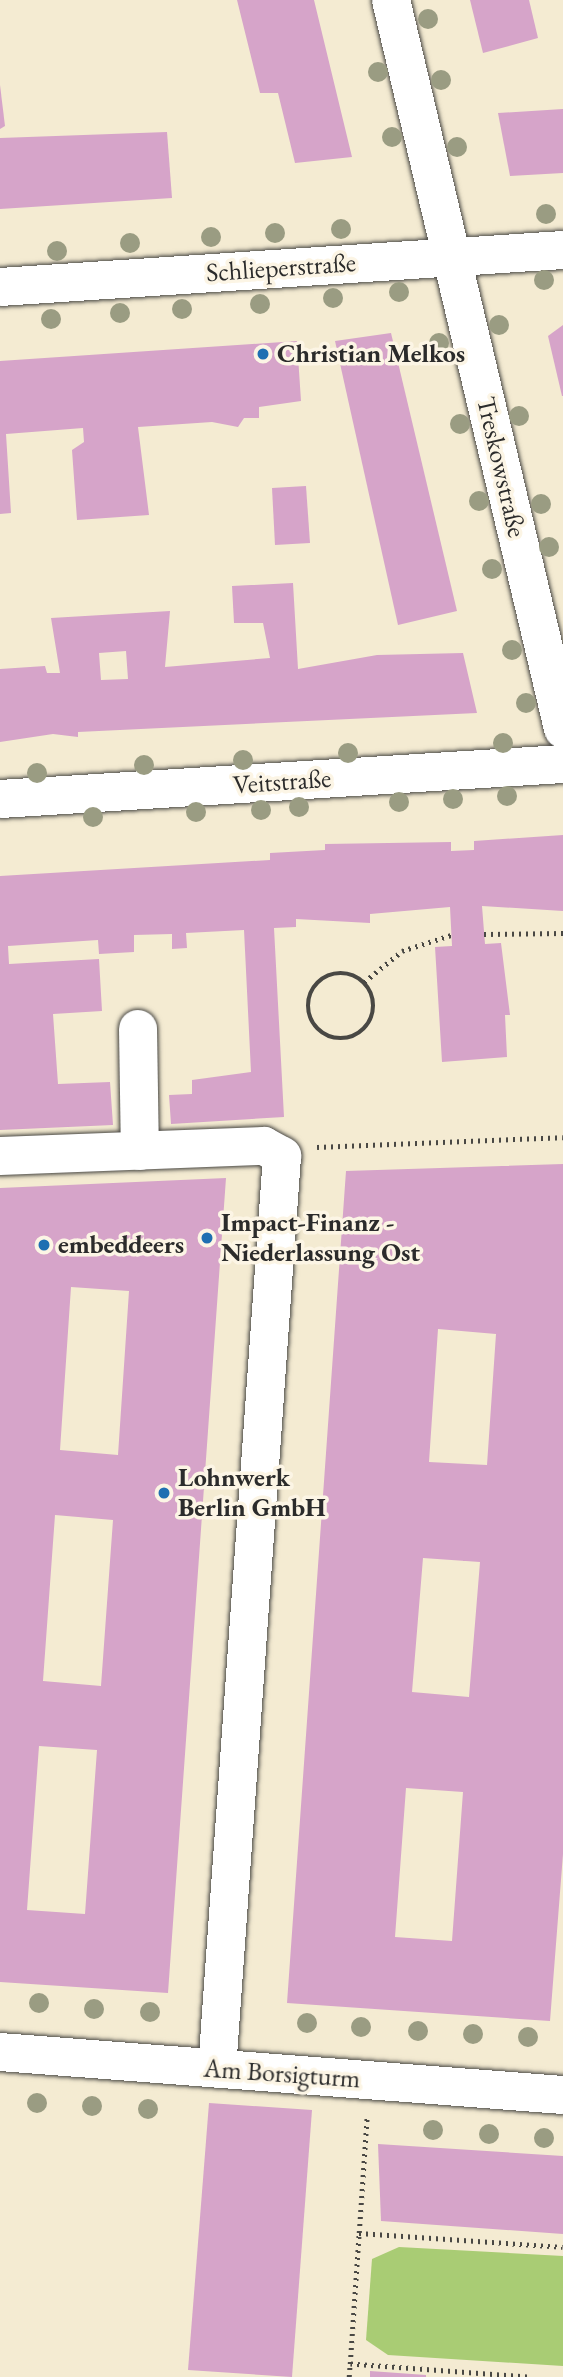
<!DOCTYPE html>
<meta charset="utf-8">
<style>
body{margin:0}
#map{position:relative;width:563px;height:2377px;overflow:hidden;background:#f4ebd2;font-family:"EB Garamond",serif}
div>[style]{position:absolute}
.green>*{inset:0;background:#a9cc74}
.building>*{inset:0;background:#d6a4c9}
.path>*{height:4.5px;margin-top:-2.25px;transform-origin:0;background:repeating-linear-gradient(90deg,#494844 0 2px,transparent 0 7px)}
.path>.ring{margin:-2.25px;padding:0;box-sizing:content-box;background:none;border:4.5px solid #494844;border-radius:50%}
.roads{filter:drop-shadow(0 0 2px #494844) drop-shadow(0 0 2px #494844)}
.minor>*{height:38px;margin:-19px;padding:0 19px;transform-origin:19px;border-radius:19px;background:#fff}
.trees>*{width:20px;height:20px;margin:-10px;border-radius:50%;background:#9a9c82}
.dots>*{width:19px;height:19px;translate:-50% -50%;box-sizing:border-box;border:4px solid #fcf5e5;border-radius:50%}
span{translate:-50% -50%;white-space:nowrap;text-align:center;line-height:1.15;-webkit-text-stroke:7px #fcf5e5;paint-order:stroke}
.street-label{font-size:26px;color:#2b2b2b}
.poi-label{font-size:26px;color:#2b2b2b;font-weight:700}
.left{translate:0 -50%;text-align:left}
</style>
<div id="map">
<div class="green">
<i style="clip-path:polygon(399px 2247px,563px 2256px,563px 2366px,388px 2355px,366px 2340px,372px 2259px)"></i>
</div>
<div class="building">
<i style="clip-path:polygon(237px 0,314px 0,352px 157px,295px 163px,278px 93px,260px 93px)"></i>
<i style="clip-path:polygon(470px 0,529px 0,538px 38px,483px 53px)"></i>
<i style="clip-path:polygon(0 85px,5px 126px,0 129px)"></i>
<i style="clip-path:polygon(563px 109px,563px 173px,510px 176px,498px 113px)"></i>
<i style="clip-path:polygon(167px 132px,172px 198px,0 209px,0 138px)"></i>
<i style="clip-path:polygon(563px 325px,563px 396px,562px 396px,548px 336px)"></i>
<i style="clip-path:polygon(391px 333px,457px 611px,398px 625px,335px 341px)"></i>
<i style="clip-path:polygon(297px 341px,301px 401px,259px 407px,259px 418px,244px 418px,238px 427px,212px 422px,138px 427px,149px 515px,77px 520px,72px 450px,84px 442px,83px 428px,6px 434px,11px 513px,0 514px,0 361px)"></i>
<i style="clip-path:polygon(306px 486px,310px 543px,275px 545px,272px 488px)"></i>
<i style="clip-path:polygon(evenodd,293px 583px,298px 669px,377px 655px,463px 653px,477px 713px,78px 732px,78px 737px,53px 734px,0 742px,0 669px,45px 666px,47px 673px,60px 673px,51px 618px,170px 611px,165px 667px,270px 658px,263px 623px,234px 623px,232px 586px,293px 583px,126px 651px,128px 679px,101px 680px,99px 653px,126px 651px)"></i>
<i style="clip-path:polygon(563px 835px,563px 911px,482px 906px,485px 944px,501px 943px,510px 1015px,505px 1015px,507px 1057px,442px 1062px,435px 947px,452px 946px,450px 907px,370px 914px,370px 923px,296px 919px,296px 927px,274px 928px,284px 1117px,171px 1124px,169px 1095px,192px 1094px,192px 1080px,251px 1072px,244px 930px,186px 933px,187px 948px,172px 949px,172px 934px,134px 935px,134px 952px,99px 954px,98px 940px,8px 946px,9px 964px,99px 959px,102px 1011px,53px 1014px,58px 1084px,110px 1082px,113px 1125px,0 1130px,0 876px,270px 860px,270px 853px,325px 850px,325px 844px,451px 842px,451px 851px,474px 850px,474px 841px)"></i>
<i style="clip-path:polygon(evenodd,563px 1164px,563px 1854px,550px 2021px,287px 2003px,346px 1171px,563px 1164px,438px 1329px,496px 1334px,487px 1465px,429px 1462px,438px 1329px,563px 1164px,423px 1558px,480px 1562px,469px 1697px,412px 1692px,423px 1558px,563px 1164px,406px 1788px,463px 1792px,452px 1941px,395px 1937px,406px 1788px)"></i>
<i style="clip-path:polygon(evenodd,226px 1178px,168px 1993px,0 1982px,0 1188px,226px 1178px,71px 1287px,129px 1291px,118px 1455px,60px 1450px,71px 1287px,226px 1178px,55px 1515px,113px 1520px,101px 1686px,43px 1681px,55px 1515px,226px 1178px,39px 1746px,97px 1750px,85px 1914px,27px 1910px,39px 1746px)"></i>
<i style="clip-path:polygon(209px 2103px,312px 2110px,292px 2377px,188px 2370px)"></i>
<i style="clip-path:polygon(378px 2144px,563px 2156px,563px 2234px,381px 2221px)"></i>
<i style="clip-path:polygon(370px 2371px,426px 2375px,426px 2377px,370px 2377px)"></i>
</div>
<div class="path">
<i style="left:484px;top:934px;width:79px;rotate:-0.7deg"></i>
<i class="ring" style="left:308px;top:973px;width:61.5px;height:61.5px"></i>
<i style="left:364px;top:982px;width:49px;rotate:-39.2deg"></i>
<i style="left:402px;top:951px;width:52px;rotate:-18.1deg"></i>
<i style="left:317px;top:1147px;width:246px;rotate:-2.3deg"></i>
<i style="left:359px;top:2233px;width:116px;rotate:-86.1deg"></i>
<i style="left:349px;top:2377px;width:13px;rotate:-86deg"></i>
<i style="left:527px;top:2377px;width:177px;rotate:-175.8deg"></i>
<i style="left:350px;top:2364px;width:131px;rotate:-86.1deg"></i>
<i style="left:359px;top:2233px;width:204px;rotate:3.9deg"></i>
</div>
<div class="roads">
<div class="minor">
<i style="left:391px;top:0;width:749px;rotate:76.72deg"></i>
<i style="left:0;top:287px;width:564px;rotate:-3.76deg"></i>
<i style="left:0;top:799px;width:564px;rotate:-3.56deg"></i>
<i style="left:138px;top:1029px;width:122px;rotate:89.1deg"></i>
<i style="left:0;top:1156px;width:264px;rotate:-2.2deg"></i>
<i style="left:264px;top:1146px;width:21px;rotate:29deg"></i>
<i style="left:282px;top:1156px;width:915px;rotate:94.07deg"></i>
<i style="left:0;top:2052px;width:565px;rotate:4.37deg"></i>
</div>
</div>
<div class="trees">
<i style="left:428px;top:19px"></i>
<i style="left:378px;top:72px"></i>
<i style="left:441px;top:80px"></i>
<i style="left:392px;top:137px"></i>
<i style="left:457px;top:147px"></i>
<i style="left:546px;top:214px"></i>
<i style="left:341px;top:229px"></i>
<i style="left:275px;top:233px"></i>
<i style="left:211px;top:237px"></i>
<i style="left:130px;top:243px"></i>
<i style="left:57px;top:251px"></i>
<i style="left:544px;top:280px"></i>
<i style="left:399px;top:292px"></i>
<i style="left:333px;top:298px"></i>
<i style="left:260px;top:304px"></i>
<i style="left:182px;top:309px"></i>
<i style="left:120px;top:313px"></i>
<i style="left:51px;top:319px"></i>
<i style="left:499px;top:325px"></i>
<i style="left:439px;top:343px"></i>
<i style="left:519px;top:416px"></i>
<i style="left:460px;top:424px"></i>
<i style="left:479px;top:501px"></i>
<i style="left:541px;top:504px"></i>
<i style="left:549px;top:547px"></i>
<i style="left:492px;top:569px"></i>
<i style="left:512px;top:650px"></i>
<i style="left:526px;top:703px"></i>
<i style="left:503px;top:743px"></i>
<i style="left:348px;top:753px"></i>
<i style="left:243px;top:760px"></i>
<i style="left:144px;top:765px"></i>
<i style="left:37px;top:773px"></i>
<i style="left:507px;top:796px"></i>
<i style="left:453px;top:799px"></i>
<i style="left:399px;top:802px"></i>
<i style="left:299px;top:807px"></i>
<i style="left:261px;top:810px"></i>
<i style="left:196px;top:812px"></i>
<i style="left:93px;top:817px"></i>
<i style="left:39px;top:2003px"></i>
<i style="left:94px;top:2009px"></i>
<i style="left:150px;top:2012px"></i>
<i style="left:307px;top:2023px"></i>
<i style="left:361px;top:2027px"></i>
<i style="left:418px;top:2031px"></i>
<i style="left:473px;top:2034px"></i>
<i style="left:528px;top:2037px"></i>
<i style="left:37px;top:2103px"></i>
<i style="left:92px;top:2106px"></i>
<i style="left:148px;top:2109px"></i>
<i style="left:433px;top:2130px"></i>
<i style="left:489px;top:2134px"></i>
<i style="left:544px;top:2138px"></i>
</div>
<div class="dots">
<i style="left:263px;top:354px;background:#1f6fb2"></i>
<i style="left:207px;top:1238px;background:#1f6fb2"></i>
<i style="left:44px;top:1245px;background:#1f6fb2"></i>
<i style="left:164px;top:1493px;background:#1f6fb2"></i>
</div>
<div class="street-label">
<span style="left:281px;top:268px;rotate:-4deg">Schlieperstraße</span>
<span style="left:501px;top:467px;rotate:77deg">Treskowstraße</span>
<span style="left:282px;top:782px;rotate:-4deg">Veitstraße</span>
<span style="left:282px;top:2074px;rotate:4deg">Am Borsigturm</span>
</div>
<div class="poi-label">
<span class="left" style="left:277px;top:354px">Christian Melkos</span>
<span class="left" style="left:221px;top:1238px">Impact-Finanz -<br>Niederlassung Ost</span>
<span class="left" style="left:58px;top:1245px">embeddeers</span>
<span class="left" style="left:178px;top:1493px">Lohnwerk<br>Berlin GmbH</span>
</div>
</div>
